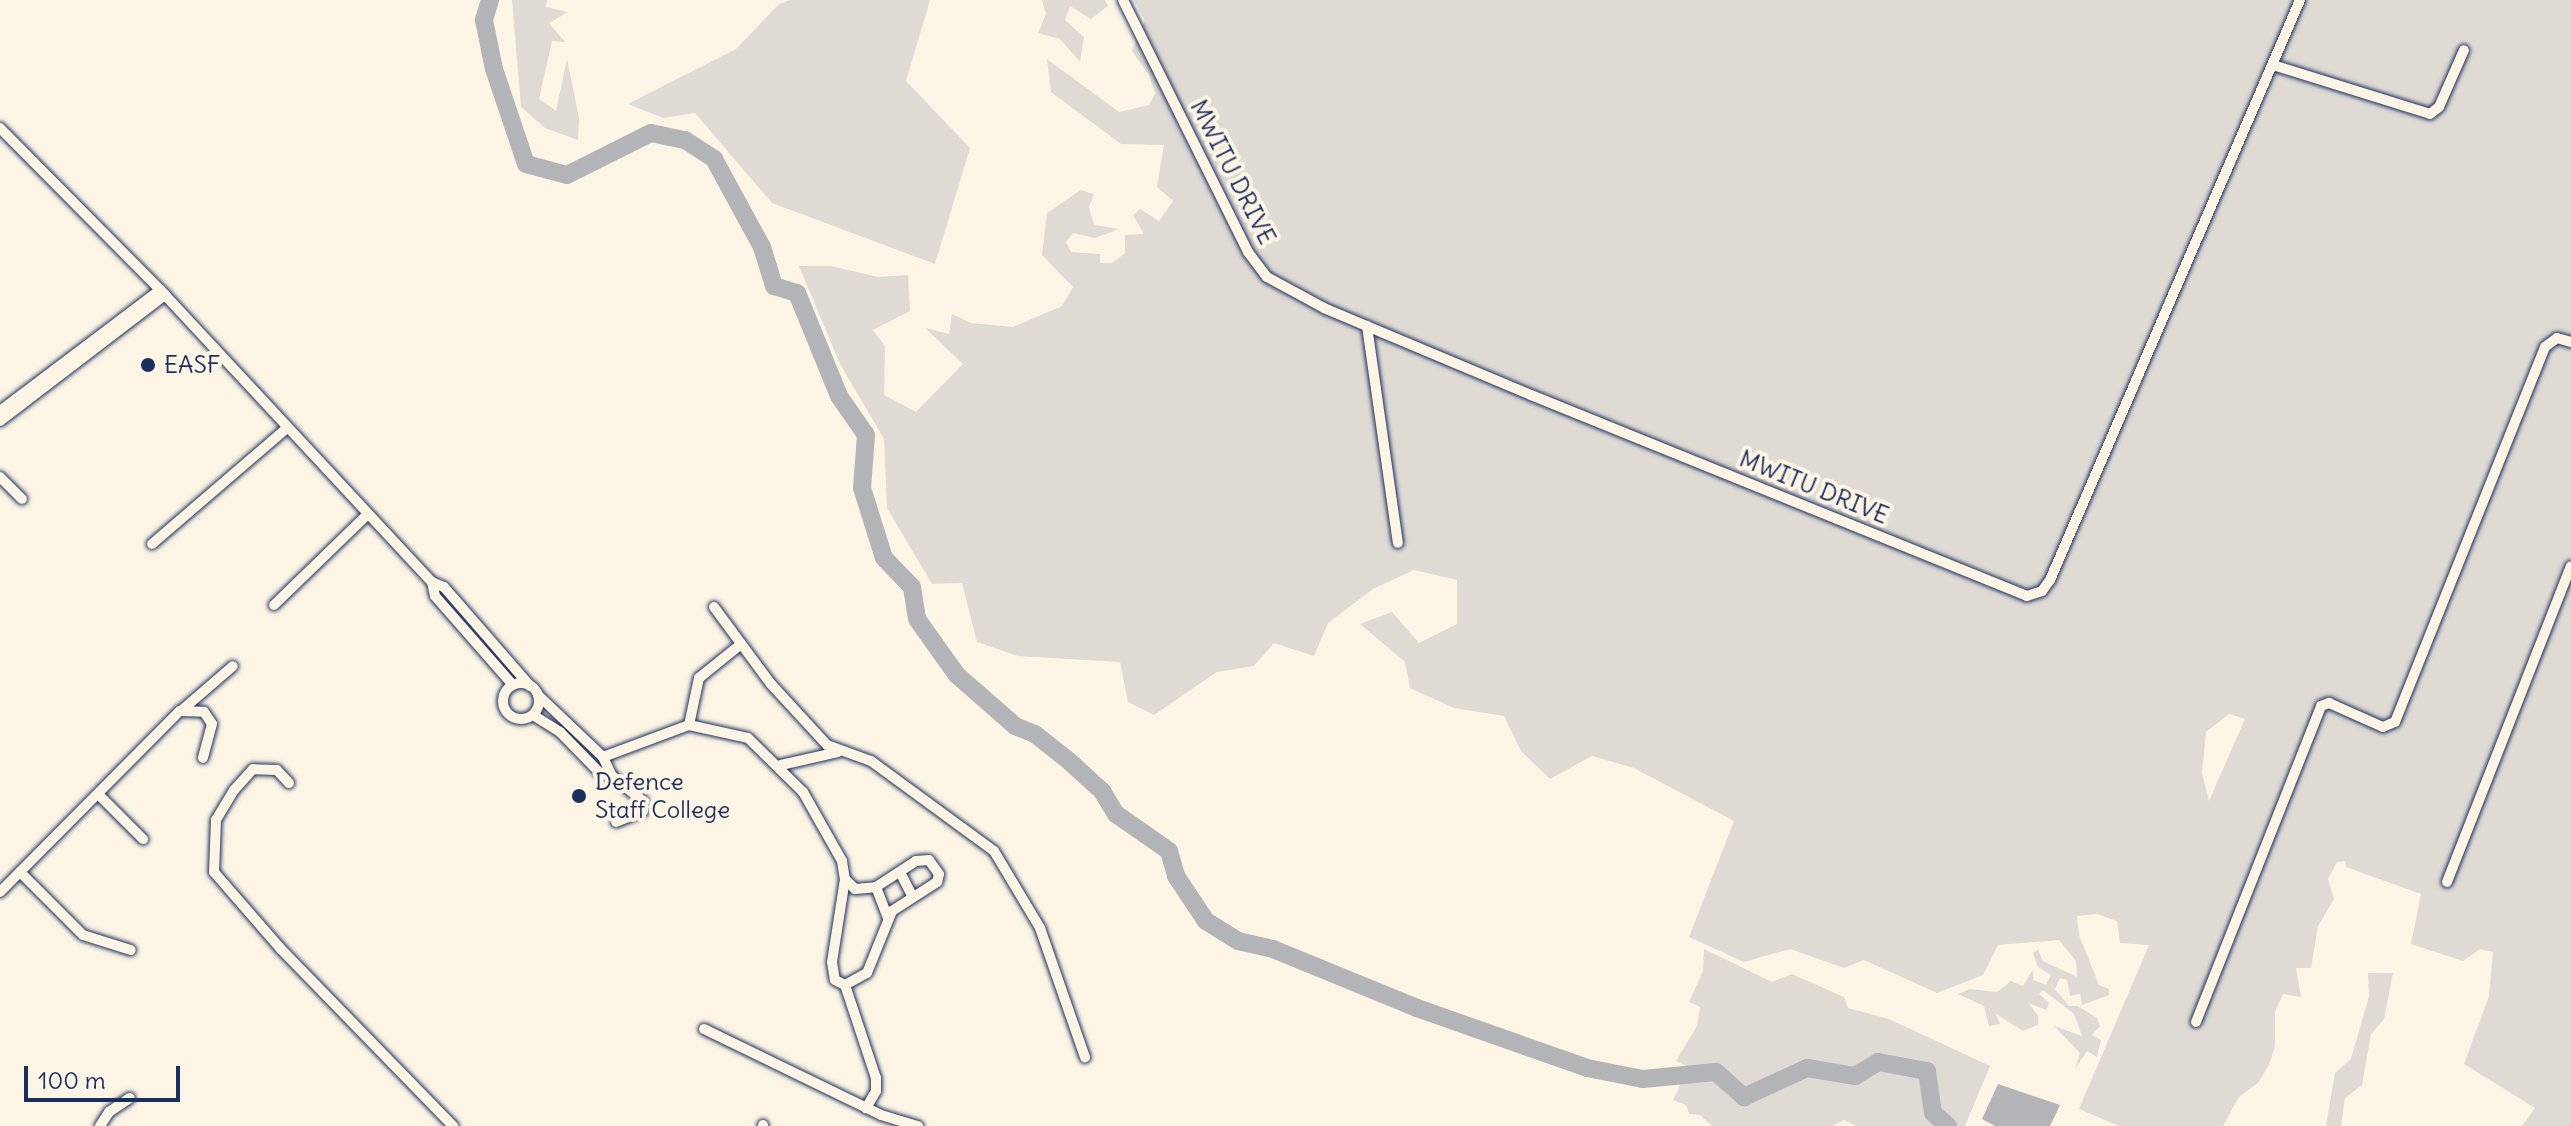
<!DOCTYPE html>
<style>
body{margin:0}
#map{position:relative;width:2571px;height:1126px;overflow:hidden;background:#fcf5e5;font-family:Delius,sans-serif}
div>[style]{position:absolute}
.green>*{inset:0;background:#dfdbd4}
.water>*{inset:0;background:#b2b4b8}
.river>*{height:18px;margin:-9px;padding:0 9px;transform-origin:9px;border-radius:9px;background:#b2b4b8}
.roads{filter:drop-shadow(0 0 2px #1b2f5e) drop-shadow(0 0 2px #1b2f5e)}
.street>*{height:10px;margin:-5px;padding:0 5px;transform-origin:5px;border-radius:5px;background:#fcf5e5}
.street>.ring{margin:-5px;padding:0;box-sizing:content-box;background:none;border:10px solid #fcf5e5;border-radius:50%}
.dots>*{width:22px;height:22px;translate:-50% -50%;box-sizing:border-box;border:4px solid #fcf5e5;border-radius:50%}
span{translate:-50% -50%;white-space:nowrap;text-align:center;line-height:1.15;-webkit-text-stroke:8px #fcf5e5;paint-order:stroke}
.street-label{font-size:24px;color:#1b2f5e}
.poi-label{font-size:24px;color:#1b2f5e}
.left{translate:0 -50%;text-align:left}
.scale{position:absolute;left:24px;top:1066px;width:156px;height:36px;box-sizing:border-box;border:4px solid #1b2f5e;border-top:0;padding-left:10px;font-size:24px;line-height:28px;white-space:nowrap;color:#1b2f5e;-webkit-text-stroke:6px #fcf5e5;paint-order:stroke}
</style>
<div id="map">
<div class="green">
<i style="clip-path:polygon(512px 0,547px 0,546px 7px,568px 12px,549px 23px,565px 42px,552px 41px,539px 99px,556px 111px,567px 59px,579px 118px,578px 140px,545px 128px,521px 107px)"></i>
<i style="clip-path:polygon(790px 0,930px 0,906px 81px,970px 148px,935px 264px,772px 203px,695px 113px,663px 118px,628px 104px,736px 49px,779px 4px)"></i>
<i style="clip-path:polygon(1042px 0,1105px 0,1108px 6px,1091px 19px,1070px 6px,1065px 20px,1084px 37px,1080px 62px,1060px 39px,1038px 33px,1046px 14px)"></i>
<i style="clip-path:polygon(evenodd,1134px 0,2571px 0,2571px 1126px,2522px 1126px,2535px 1108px,2464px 1064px,2489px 996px,2493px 952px,2480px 949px,2463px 961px,2411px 944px,2421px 894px,2346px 867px,2345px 861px,2337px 862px,2328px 879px,2334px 899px,2318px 926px,2311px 968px,2296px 968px,2301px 997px,2283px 994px,2275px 1012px,2275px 1046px,2269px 1065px,2258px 1083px,2239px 1097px,2223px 1126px,2119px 1126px,2079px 1109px,2149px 945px,2120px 943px,2117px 921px,2097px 914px,2077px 916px,2079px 935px,2099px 985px,2109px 989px,2109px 995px,2082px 1005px,2080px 994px,2070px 996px,2067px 980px,2060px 978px,2055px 989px,2069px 1006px,2078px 1006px,2097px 1018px,2100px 1026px,2092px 1035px,2101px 1040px,2097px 1057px,2087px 1051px,2075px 1069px,2080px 1053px,2054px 1026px,2082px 1036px,2074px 1014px,2043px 990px,2039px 994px,2049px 1003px,2046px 1010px,2028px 1003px,2038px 1015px,2038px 1025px,2023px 1031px,1996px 1014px,2000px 1024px,1989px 1026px,1984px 1006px,1958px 994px,1970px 989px,1997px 992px,2011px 981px,2023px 986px,2033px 969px,2033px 980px,2046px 985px,2051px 975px,2038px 967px,2033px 953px,2038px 950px,2043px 961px,2077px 977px,2076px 961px,2059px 940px,1998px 945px,1983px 975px,1937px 993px,1864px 960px,1844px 968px,1790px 949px,1744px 962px,1689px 937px,1734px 821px,1634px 768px,1592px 756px,1550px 779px,1521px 751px,1504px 716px,1454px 708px,1410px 688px,1405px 662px,1360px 624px,1392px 612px,1419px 643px,1457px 624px,1457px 580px,1414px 570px,1373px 589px,1328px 623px,1314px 656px,1274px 643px,1254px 666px,1217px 672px,1154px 715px,1128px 702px,1120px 662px,1018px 656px,977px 642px,962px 583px,932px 584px,887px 508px,884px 439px,840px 364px,799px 266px,831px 266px,878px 277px,908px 275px,910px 311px,873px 330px,885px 346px,884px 395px,916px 412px,963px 364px,925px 328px,949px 334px,952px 314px,971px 323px,1013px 327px,1062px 306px,1073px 287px,1042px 255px,1047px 213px,1081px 190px,1094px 194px,1089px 207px,1094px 225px,1119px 229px,1095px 238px,1073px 233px,1066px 242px,1071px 252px,1100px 254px,1100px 263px,1112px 263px,1125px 253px,1125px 235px,1144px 234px,1133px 215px,1140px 209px,1159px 221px,1173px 201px,1157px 187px,1164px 145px,1121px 144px,1051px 92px,1047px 59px,1119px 112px,1149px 105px,1155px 93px,1149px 75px,1132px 51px,1145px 20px,1134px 0,2229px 714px,2245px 719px,2209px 801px,2202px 773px,2206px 732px,2229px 714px)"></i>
<i style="clip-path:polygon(1704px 949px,1772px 982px,1792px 974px,1844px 997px,1848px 1008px,1889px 1019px,1990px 1066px,1965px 1126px,1857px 1126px,1844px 1120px,1833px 1126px,1712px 1126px,1700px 1115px,1689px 1114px,1686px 1105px,1673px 1100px,1689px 1067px,1676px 1061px,1697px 1026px,1700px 1007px,1689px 1002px,1703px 971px)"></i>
<i style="clip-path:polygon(2368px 973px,2393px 973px,2384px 1019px,2371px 1034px,2362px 1085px,2345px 1098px,2341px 1126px,2326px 1126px,2335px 1073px,2351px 1059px,2369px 996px)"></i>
</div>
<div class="water">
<i style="clip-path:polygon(1998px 1084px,2060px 1105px,2050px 1126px,1995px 1126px,1982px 1119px)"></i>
</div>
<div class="river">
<i style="left:490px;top:0;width:21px;rotate:107deg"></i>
<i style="left:484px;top:20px;width:50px;rotate:78.5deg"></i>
<i style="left:494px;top:69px;width:100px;rotate:71.4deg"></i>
<i style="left:526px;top:164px;width:42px;rotate:15deg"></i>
<i style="left:567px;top:175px;width:94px;rotate:-26.6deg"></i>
<i style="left:651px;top:133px;width:35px;rotate:12deg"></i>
<i style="left:685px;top:140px;width:35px;rotate:33deg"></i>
<i style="left:714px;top:159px;width:100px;rotate:61.4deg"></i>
<i style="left:762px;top:247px;width:41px;rotate:72.9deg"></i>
<i style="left:774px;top:286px;width:24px;rotate:17deg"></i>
<i style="left:797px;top:293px;width:111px;rotate:67.8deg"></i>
<i style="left:839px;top:396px;width:47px;rotate:55.3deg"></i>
<i style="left:866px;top:435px;width:53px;rotate:94.3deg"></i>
<i style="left:862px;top:488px;width:73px;rotate:72.6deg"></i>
<i style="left:884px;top:558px;width:40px;rotate:46deg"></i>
<i style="left:912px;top:587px;width:32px;rotate:81deg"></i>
<i style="left:917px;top:619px;width:69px;rotate:54.5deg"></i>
<i style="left:957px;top:675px;width:77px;rotate:41.3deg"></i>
<i style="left:1015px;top:726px;width:22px;rotate:22deg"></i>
<i style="left:1035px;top:734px;width:43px;rotate:38.5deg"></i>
<i style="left:1069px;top:761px;width:45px;rotate:42.3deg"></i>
<i style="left:1102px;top:791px;width:27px;rotate:59deg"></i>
<i style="left:1116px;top:814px;width:65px;rotate:34.9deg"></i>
<i style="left:1169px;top:851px;width:26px;rotate:74deg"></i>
<i style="left:1176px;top:876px;width:54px;rotate:56.3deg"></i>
<i style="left:1206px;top:921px;width:38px;rotate:32deg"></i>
<i style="left:1238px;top:941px;width:36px;rotate:13deg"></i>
<i style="left:1273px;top:949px;width:156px;rotate:22.3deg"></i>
<i style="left:1417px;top:1008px;width:180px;rotate:19.4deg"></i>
<i style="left:1587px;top:1068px;width:57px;rotate:11.1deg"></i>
<i style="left:1643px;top:1079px;width:73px;rotate:-5.5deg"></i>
<i style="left:1716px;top:1072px;width:38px;rotate:42deg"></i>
<i style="left:1744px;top:1097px;width:69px;rotate:-24.7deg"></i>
<i style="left:1807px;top:1068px;width:49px;rotate:9.5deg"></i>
<i style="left:1855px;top:1076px;width:27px;rotate:-31deg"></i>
<i style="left:1878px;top:1062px;width:50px;rotate:10.4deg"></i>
<i style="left:1927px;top:1071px;width:42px;rotate:81.9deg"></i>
<i style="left:1933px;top:1113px;width:20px;rotate:41deg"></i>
</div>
<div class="roads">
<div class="street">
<i style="left:1123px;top:0;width:281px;rotate:63.6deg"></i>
<i style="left:1248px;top:252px;width:31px;rotate:53deg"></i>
<i style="left:1267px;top:277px;width:65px;rotate:28.5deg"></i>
<i style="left:1324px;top:308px;width:225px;rotate:22.8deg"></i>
<i style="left:1531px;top:395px;width:535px;rotate:22.06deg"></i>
<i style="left:2027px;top:596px;width:16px;rotate:-18deg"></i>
<i style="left:2042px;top:591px;width:14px;rotate:-54deg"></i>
<i style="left:2050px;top:580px;width:632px;rotate:-66.68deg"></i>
<i style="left:2273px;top:65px;width:164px;rotate:17.3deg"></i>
<i style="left:2430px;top:114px;width:11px;rotate:-38deg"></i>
<i style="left:2439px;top:107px;width:62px;rotate:-66.3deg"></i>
<i style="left:0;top:128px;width:235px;rotate:45.3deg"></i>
<i style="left:165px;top:295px;width:392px;rotate:47.1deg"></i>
<i style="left:432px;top:582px;width:13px;rotate:23deg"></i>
<i style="left:444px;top:587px;width:131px;rotate:49deg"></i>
<i style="left:1367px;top:326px;width:219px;rotate:81.9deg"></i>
<i style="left:0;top:411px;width:201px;rotate:-37.1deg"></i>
<i style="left:0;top:421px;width:208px;rotate:-37.4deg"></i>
<i style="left:0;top:477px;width:31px;rotate:45deg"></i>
<i style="left:152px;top:544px;width:178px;rotate:-40.7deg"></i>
<i style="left:432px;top:582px;width:14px;rotate:78deg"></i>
<i style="left:435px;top:596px;width:118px;rotate:48.8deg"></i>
<i style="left:274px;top:605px;width:131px;rotate:-44.1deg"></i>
<i style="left:714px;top:607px;width:96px;rotate:53.5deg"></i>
<i style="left:771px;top:684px;width:83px;rotate:47.4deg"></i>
<i style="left:827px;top:745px;width:47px;rotate:20deg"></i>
<i style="left:871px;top:761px;width:152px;rotate:36.2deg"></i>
<i style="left:994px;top:851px;width:90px;rotate:59.1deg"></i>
<i style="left:1040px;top:928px;width:137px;rotate:70.8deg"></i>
<i class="ring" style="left:503px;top:683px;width:26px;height:26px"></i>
<i style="left:538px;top:695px;width:90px;rotate:43.6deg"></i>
<i style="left:603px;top:757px;width:21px;rotate:65deg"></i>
<i style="left:612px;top:776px;width:40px;rotate:39deg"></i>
<i style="left:643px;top:801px;width:10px;rotate:90deg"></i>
<i style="left:643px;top:811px;width:29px;rotate:158deg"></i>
<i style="left:182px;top:710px;width:67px;rotate:-40.8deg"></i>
<i style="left:533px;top:715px;width:32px;rotate:32deg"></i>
<i style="left:560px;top:732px;width:59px;rotate:45.7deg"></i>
<i style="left:601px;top:774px;width:11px;rotate:10deg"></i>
<i style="left:689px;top:725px;width:48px;rotate:-78deg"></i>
<i style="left:699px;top:678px;width:54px;rotate:-39deg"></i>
<i style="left:603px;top:757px;width:92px;rotate:-20.4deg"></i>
<i style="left:689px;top:725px;width:60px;rotate:12.4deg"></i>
<i style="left:748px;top:738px;width:77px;rotate:44.5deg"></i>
<i style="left:803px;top:792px;width:79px;rotate:60.5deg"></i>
<i style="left:842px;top:861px;width:18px;rotate:81deg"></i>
<i style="left:845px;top:879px;width:84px;rotate:98.9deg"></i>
<i style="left:832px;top:962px;width:18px;rotate:81deg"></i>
<i style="left:835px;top:980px;width:11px;rotate:27deg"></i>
<i style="left:845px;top:985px;width:25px;rotate:-29deg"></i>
<i style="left:867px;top:973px;width:67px;rotate:-68deg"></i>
<i style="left:892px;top:911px;width:54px;rotate:-32.8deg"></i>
<i style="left:937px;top:882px;width:8px;rotate:-76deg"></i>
<i style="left:939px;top:874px;width:17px;rotate:-126deg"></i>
<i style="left:929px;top:860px;width:13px;rotate:176deg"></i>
<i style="left:916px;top:861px;width:48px;rotate:147deg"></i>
<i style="left:876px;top:887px;width:33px;rotate:69deg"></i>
<i style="left:781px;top:765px;width:58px;rotate:-12.8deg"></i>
<i style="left:289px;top:783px;width:18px;rotate:-133deg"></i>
<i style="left:277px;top:770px;width:24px;rotate:-178deg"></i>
<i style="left:253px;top:769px;width:28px;rotate:132deg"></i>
<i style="left:234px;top:790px;width:35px;rotate:121deg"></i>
<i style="left:216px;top:820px;width:52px;rotate:92.2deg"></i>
<i style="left:214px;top:872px;width:102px;rotate:49deg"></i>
<i style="left:281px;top:949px;width:247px;rotate:45.8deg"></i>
<i style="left:100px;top:796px;width:61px;rotate:45deg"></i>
<i style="left:20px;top:872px;width:89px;rotate:45deg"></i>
<i style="left:83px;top:935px;width:50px;rotate:17.4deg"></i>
<i style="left:900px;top:872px;width:25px;rotate:63deg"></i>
<i style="left:845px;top:879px;width:14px;rotate:45deg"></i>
<i style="left:855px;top:889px;width:21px;rotate:-5deg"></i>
<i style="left:2447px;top:882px;width:339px;rotate:-68.6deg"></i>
<i style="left:0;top:892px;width:255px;rotate:-45.2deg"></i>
<i style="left:180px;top:711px;width:24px;rotate:2deg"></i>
<i style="left:204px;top:712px;width:14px;rotate:56deg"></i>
<i style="left:212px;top:724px;width:35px;rotate:105deg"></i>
<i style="left:845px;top:985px;width:98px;rotate:71.6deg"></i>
<i style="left:876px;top:1078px;width:13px;rotate:90deg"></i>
<i style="left:876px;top:1091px;width:20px;rotate:120deg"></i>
<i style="left:2196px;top:1022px;width:340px;rotate:-68.4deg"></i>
<i style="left:2321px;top:706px;width:9px;rotate:-21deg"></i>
<i style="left:2329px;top:703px;width:59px;rotate:24deg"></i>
<i style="left:2383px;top:727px;width:13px;rotate:-23deg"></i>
<i style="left:2395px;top:722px;width:404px;rotate:-68.2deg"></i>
<i style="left:2545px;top:347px;width:15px;rotate:-37deg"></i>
<i style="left:2557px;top:338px;width:15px;rotate:16deg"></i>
<i style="left:704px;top:1029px;width:197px;rotate:25.9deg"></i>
<i style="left:881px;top:1115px;width:39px;rotate:17deg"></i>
<i style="left:100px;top:1126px;width:17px;rotate:-57deg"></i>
<i style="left:109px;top:1112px;width:25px;rotate:-34deg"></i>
<i style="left:763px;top:1126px;width:1px;rotate:-90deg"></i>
</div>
</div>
<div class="dots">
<i style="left:148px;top:365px;background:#1b2f5e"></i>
<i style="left:579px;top:796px;background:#1b2f5e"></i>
</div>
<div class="street-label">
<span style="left:1233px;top:172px;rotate:63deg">MWITU DRIVE</span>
<span style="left:1814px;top:487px;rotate:22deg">MWITU DRIVE</span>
</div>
<div class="poi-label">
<span class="left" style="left:164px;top:365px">EASF</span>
<span class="left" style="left:595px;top:796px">Defence<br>Staff College</span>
</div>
<div class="scale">100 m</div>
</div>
